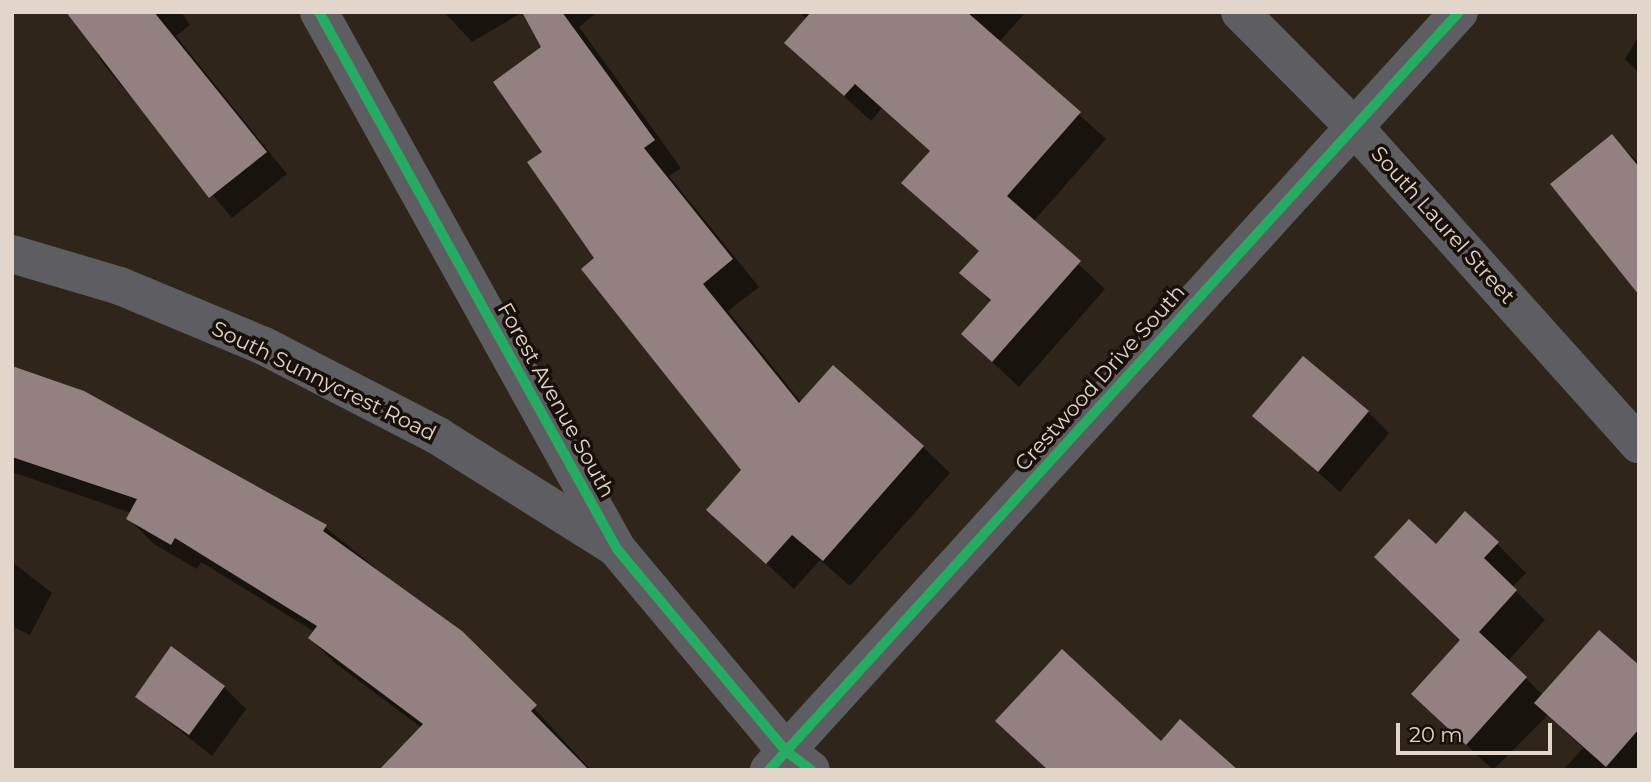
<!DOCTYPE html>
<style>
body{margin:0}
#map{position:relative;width:1651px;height:782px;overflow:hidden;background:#30251a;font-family:Montserrat,sans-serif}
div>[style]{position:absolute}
.shadow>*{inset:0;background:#0007}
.building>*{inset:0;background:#928180}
.minor>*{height:38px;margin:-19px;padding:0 19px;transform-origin:19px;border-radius:19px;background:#5e5e62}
.cycleway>*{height:10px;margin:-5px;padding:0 5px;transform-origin:5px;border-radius:5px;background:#26ab63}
span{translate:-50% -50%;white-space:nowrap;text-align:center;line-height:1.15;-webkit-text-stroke:7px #191109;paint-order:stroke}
.street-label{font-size:21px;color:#e2d6ca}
.frame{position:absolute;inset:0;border:14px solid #e2d6ca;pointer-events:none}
.scale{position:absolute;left:1396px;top:723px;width:156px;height:32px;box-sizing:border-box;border:4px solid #e2d6ca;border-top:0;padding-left:9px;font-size:21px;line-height:24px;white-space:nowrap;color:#e2d6ca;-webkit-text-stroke:5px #191109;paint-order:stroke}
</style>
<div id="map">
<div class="shadow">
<i style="clip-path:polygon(71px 12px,181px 12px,190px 25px,176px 36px,287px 174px,232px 218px,104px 65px)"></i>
<i style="clip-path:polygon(444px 12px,523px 12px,472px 42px)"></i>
<i style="clip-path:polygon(524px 12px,597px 12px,579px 27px,681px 168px,669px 176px,759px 287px,728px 311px,802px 403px,923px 447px,950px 473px,850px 586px,820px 560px,794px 589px,708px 510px,743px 470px,597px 259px,544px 152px,544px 47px)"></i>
<i style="clip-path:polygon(799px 12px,1026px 12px,999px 42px,1106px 139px,1033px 222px,1105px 289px,1019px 387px,990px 360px,991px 302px,962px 273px,980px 252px,904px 183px,931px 152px,882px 108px,871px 121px,786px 43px,807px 19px)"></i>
<i style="clip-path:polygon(1639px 36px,1639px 73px,1625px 59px)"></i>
<i style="clip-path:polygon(1612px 137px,1639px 163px,1639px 292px)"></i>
<i style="clip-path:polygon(12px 368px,325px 527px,487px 658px,591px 770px,405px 770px,422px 728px,335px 663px,310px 638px,315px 632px,201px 562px,197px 569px,154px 544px,128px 518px,131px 513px,12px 472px)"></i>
<i style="clip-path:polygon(1368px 412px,1389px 433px,1340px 492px,1255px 416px)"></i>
<i style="clip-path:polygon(1497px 544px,1526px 573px,1512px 587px,1545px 620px,1508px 661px,1543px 695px,1639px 667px,1639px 770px,1563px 770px,1583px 748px,1548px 715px,1493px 770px,1443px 723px,1462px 640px,1436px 546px)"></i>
<i style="clip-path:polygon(12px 562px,52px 593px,30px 635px,12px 626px)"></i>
<i style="clip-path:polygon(224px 687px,246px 709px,212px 756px,137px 697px)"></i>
</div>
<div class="building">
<i style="clip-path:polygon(66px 12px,154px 12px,267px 152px,209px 198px)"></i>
<i style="clip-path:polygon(522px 12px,562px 12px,655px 140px,644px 148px,733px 259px,703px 284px,799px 403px,833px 365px,924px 446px,823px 561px,792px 535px,766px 564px,706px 510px,741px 470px,581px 269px,594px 258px,527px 162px,542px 152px,493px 82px,541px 47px)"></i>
<i style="clip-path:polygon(811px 12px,967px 12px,1081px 112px,1007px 196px,1081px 261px,992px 362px,961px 334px,991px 300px,959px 273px,979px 251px,901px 183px,930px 151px,855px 84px,844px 96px,784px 43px)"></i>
<i style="clip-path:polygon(1612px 134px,1639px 167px,1639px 295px,1550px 184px)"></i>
<i style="clip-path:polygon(1303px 356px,1369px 411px,1318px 472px,1252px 416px)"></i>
<i style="clip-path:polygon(12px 366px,84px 391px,327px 525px,323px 531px,462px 631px,537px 705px,531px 711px,589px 770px,379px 770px,423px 724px,308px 638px,317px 626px,175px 538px,171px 545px,126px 519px,137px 499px,12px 457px)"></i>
<i style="clip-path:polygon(1465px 511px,1499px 542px,1484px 558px,1517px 590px,1479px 632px,1527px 677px,1466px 745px,1411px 694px,1460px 640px,1374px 557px,1409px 519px,1436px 544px)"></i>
<i style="clip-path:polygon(1599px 630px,1639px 665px,1639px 729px,1606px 767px,1534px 703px)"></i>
<i style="clip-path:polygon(171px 646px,225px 686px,189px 735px,135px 697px)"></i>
<i style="clip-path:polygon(1062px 649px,1161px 741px,1180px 719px,1238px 770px,1048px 770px,995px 721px)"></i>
</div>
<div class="minor">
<i style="left:319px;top:12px;width:614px;rotate:60.97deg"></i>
<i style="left:617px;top:549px;width:263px;rotate:50.1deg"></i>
<i style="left:786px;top:751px;width:31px;rotate:37deg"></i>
<i style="left:1240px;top:12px;width:163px;rotate:45.2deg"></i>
<i style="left:1355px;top:128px;width:425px;rotate:48.1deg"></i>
<i style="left:12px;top:254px;width:113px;rotate:16.5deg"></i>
<i style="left:120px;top:286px;width:156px;rotate:22.6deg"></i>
<i style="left:264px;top:346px;width:196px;rotate:27.3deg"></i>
<i style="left:438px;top:436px;width:209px;rotate:32.1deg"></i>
<i style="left:769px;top:770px;width:1025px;rotate:-47.69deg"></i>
</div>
<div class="cycleway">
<i style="left:319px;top:12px;width:614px;rotate:60.97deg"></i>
<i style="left:617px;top:549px;width:263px;rotate:50.1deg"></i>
<i style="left:786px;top:751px;width:31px;rotate:37deg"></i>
<i style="left:769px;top:770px;width:1025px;rotate:-47.69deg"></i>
</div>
<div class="street-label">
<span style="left:1443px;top:225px;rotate:48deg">South Laurel Street</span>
<span style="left:1100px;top:378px;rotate:-48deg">Crestwood Drive South</span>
<span style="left:324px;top:381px;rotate:26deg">South Sunnycrest Road</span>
<span style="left:556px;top:400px;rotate:61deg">Forest Avenue South</span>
</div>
<div class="frame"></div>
<div class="scale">20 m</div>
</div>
